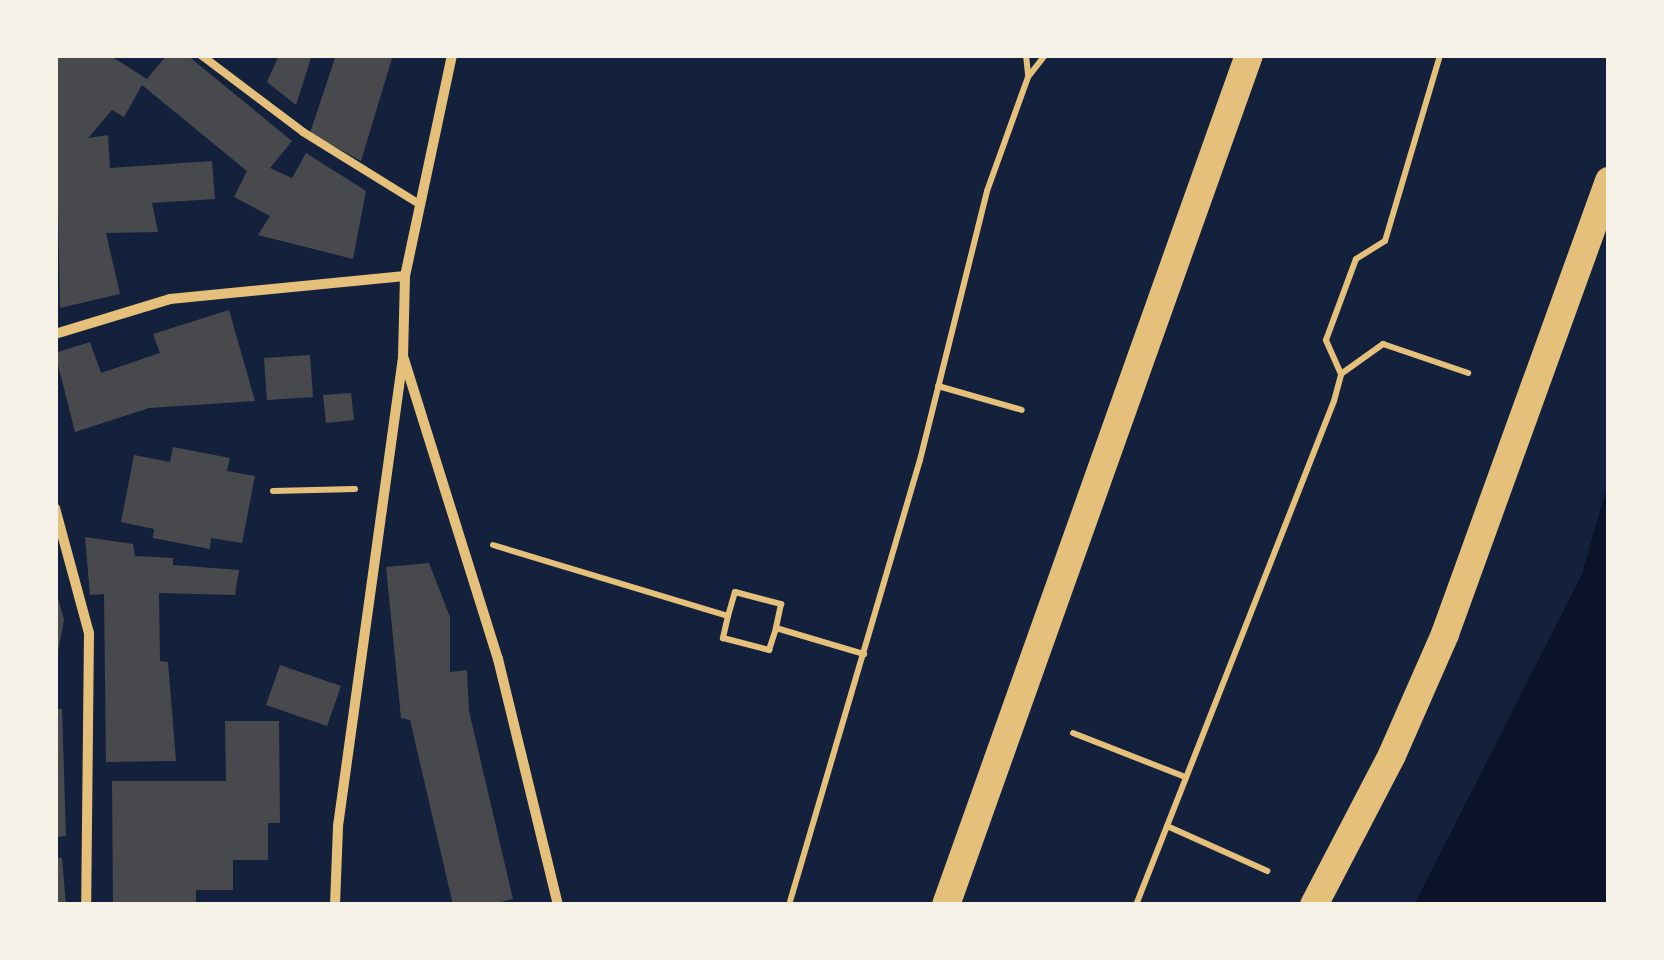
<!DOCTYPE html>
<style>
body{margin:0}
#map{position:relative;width:1664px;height:960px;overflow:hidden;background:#14213d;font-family:Lato,sans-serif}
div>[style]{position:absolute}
.water>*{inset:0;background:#0b132b}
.building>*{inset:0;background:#48494c}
.path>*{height:6px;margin:-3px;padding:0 3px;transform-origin:3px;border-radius:3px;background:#e5c07b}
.service>*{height:8px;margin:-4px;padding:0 4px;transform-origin:4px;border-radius:4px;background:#e5c07b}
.minor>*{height:10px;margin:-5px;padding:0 5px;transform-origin:5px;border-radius:5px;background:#e5c07b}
.trunk>*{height:28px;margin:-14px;padding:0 14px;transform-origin:14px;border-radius:14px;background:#e5c07b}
span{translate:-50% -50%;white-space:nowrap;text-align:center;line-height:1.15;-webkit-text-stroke:10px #f6f1e7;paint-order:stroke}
.frame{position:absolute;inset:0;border:58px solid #f6f1e7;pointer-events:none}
</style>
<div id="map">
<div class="water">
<i style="clip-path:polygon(1609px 479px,1609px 905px,1414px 905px,1582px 574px)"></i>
</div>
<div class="building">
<i style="clip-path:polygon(55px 55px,109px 55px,147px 79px,167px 55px,187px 55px,292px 141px,270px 168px,292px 178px,306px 153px,366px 191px,353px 259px,258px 235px,270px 216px,234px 197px,247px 171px,142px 85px,124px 117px,112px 110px,88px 138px,108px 135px,110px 168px,212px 161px,215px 199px,152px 203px,158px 232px,106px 233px,120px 294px,60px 308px)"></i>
<i style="clip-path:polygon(279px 55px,312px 55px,296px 105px,267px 82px)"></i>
<i style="clip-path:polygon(336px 55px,393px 55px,361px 161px,310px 133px)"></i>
<i style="clip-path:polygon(229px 310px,255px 401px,149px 408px,75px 432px,55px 353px,90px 342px,101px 373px,160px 353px,153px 334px)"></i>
<i style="clip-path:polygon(310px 355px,313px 397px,267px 400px,264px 358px)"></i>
<i style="clip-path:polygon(351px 393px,354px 420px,326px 423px,323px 395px)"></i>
<i style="clip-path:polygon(173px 447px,230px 458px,227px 471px,255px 476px,242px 543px,211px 538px,210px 549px,153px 538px,154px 529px,121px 522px,134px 455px,170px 462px)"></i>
<i style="clip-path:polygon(85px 537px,133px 544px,135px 556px,173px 558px,173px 565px,239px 570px,235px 595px,159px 593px,160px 661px,168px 662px,176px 761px,106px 762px,104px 594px,90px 595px)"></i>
<i style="clip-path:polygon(429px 563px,450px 617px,450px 672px,467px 670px,469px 711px,513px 899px,488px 905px,453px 905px,410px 720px,401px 718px,386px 567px)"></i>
<i style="clip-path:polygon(56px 591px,64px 620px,57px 657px,55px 657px)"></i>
<i style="clip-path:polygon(280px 665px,341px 686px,327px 726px,266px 705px)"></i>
<i style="clip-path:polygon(55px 709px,62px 709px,66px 836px,55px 837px)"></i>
<i style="clip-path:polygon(225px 721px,279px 721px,280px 823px,268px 823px,268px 860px,233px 860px,233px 890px,196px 890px,196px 905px,113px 905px,112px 781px,226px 781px)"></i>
<i style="clip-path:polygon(55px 857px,62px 858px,66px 905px,55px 905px)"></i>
</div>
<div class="path">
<i style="left:1026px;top:55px;width:20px;rotate:84deg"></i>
<i style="left:1341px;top:374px;width:52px;rotate:-35.5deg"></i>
<i style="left:1383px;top:344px;width:90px;rotate:18.8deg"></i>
<i style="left:938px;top:386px;width:87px;rotate:15.9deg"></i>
<i style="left:273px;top:491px;width:82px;rotate:-1.4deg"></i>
<i style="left:493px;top:545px;width:245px;rotate:16.8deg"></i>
<i style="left:728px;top:616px;width:25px;rotate:-74deg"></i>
<i style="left:735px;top:592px;width:48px;rotate:14.6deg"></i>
<i style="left:781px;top:604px;width:25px;rotate:102deg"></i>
<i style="left:776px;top:628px;width:92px;rotate:16.5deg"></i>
<i style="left:728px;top:616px;width:23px;rotate:103deg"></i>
<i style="left:723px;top:638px;width:48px;rotate:14.6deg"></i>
<i style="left:769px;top:650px;width:23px;rotate:-72deg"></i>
<i style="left:1073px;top:733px;width:120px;rotate:21.4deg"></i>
<i style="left:1167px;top:826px;width:110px;rotate:24.2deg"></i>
<i style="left:789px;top:905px;width:464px;rotate:-73.6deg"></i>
<i style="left:920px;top:460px;width:277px;rotate:-76deg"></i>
<i style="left:987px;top:191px;width:121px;rotate:-70.2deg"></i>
<i style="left:1028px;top:77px;width:28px;rotate:-52deg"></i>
<i style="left:1136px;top:905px;width:541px;rotate:-68.55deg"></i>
<i style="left:1334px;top:401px;width:28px;rotate:-75deg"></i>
<i style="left:1341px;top:374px;width:37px;rotate:-114deg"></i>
<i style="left:1326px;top:340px;width:86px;rotate:-69.7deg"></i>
<i style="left:1356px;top:259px;width:34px;rotate:-32deg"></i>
<i style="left:1385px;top:241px;width:194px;rotate:-73.5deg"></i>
</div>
<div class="service">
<i style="left:201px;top:55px;width:128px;rotate:37deg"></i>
<i style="left:303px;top:132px;width:137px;rotate:31.8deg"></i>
</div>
<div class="minor">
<i style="left:452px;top:55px;width:226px;rotate:102deg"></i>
<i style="left:405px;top:276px;width:80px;rotate:91.4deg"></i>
<i style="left:403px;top:356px;width:318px;rotate:72.6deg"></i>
<i style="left:498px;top:659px;width:253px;rotate:76.3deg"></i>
<i style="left:55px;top:334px;width:120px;rotate:-16.9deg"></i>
<i style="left:170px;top:299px;width:236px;rotate:-5.6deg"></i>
<i style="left:55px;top:508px;width:130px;rotate:74.8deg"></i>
<i style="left:89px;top:633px;width:272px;rotate:90.6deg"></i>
<i style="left:335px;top:905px;width:79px;rotate:-87.8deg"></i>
<i style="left:338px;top:826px;width:473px;rotate:-82.1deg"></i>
</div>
<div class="trunk">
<i style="left:946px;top:905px;width:902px;rotate:-70.38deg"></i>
<i style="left:1314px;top:905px;width:169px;rotate:-62.5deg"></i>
<i style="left:1392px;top:755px;width:132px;rotate:-66.3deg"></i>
<i style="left:1445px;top:634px;width:482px;rotate:-70.1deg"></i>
</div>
<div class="frame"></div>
</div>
